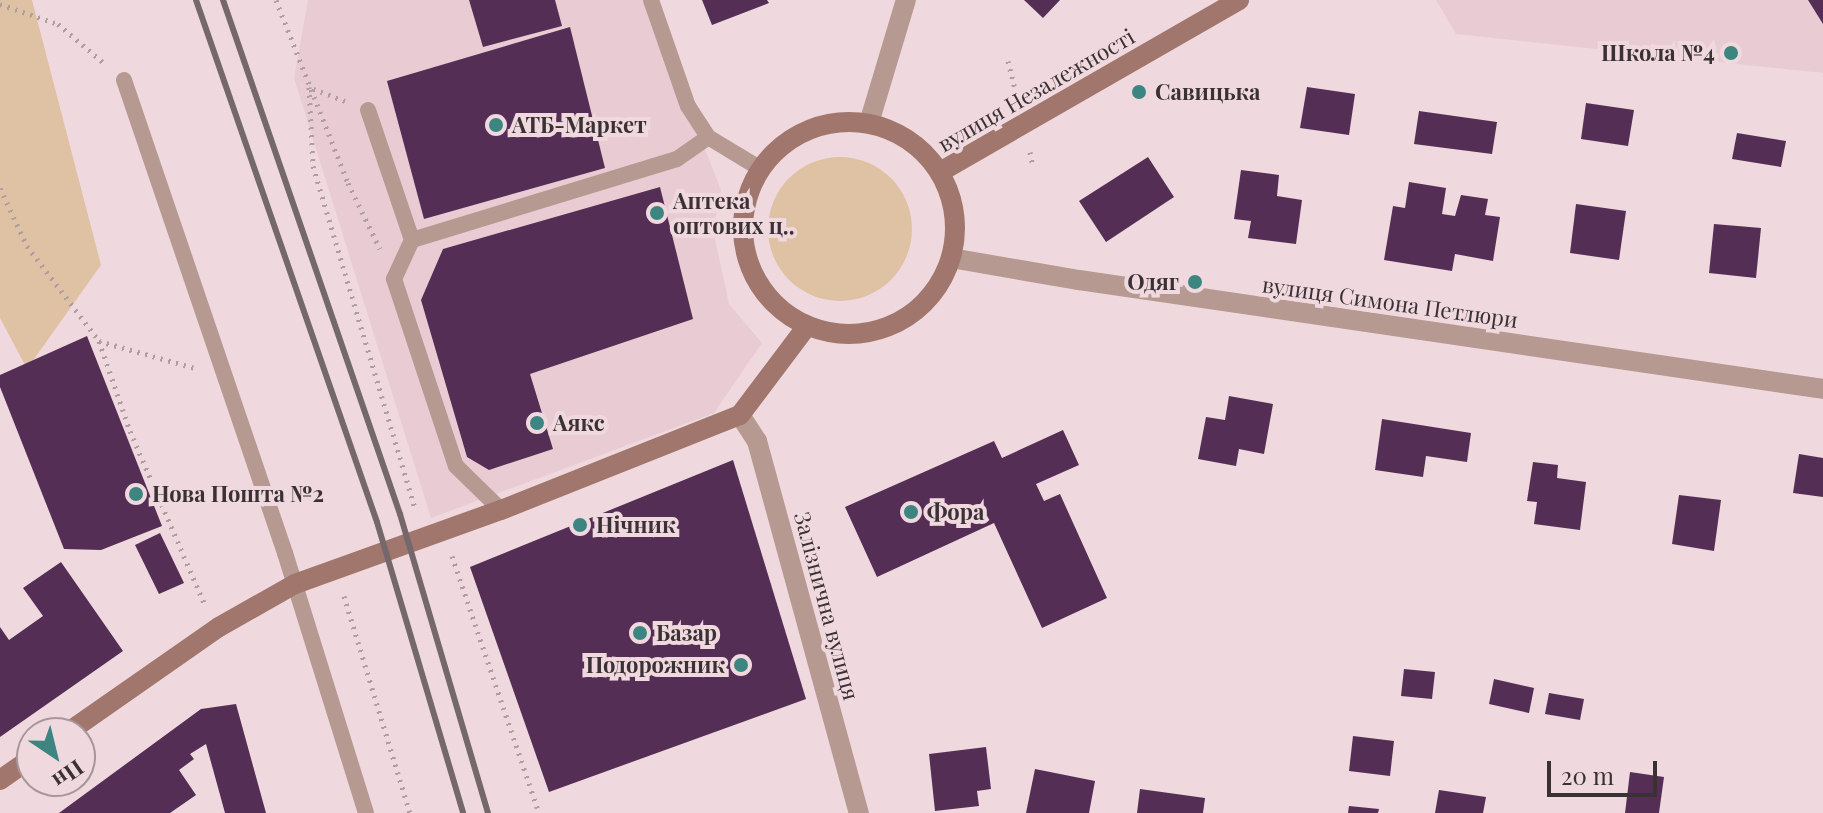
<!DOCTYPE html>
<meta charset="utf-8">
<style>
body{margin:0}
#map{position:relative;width:1823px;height:813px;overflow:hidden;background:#efd9de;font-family:"Playfair Display",serif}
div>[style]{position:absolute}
.built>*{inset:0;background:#e9cbd3}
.green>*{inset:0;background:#dfc2a4}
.round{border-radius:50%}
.building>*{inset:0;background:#552e56}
.path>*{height:5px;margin-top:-2.5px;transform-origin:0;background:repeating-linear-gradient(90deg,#ae9da1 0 2px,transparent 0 8px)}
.service>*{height:16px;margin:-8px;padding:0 8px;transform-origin:8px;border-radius:8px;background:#b69991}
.minor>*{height:20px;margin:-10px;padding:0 10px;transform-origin:10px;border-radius:10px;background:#b69991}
.secondary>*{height:20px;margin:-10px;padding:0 10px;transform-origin:10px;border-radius:10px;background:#a1766c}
.secondary>.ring{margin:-10px;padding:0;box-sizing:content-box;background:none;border:20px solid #a1766c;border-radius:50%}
.rail>*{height:6px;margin:-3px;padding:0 3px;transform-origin:3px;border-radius:3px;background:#75686c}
.dots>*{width:22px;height:22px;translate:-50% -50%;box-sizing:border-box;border:4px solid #efd9de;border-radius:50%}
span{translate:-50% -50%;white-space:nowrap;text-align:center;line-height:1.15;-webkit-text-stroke:8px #efd9de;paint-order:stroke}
.poi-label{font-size:22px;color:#3a3134;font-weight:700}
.right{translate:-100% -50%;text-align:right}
.left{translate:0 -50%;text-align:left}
.street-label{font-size:22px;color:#3a3134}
.north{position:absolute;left:16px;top:717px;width:80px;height:80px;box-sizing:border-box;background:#efd9de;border:2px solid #a7969a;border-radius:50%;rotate:145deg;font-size:22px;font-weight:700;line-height:32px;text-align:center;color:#3a3134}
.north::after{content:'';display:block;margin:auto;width:28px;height:36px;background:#3d8581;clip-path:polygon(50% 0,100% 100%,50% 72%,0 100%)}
.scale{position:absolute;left:1547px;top:761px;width:110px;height:36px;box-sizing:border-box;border:4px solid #3a3134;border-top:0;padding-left:10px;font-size:24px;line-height:28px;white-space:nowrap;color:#3a3134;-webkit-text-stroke:6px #efd9de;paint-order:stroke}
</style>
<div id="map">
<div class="built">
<i style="clip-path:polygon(308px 0,647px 0,721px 190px,713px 230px,729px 304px,762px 343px,714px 413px,431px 518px,294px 78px)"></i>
<i style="clip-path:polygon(1436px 0,1823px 0,1823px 73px,1456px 34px)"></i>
</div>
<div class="green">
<i style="clip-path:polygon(0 0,32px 0,101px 265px,27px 369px,0 318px)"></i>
<i class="round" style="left:768px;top:157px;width:144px;height:144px"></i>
</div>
<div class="building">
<i style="clip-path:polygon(469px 0,555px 0,562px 26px,483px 47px)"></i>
<i style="clip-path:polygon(702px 0,767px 0,769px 3px,712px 25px)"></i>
<i style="clip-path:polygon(1024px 0,1060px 0,1043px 18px)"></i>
<i style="clip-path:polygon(1808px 0,1823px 0,1823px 24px)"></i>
<i style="clip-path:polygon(570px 27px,605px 168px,424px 219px,387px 81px)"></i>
<i style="clip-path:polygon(1307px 87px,1355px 94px,1349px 135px,1300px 128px)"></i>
<i style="clip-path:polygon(1586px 103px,1634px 110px,1628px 146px,1581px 139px)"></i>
<i style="clip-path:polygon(1419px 111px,1497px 122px,1492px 154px,1414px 144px)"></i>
<i style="clip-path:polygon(1737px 133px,1786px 141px,1781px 167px,1732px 159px)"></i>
<i style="clip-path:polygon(1148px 157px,1174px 197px,1106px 242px,1079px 201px)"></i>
<i style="clip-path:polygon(1241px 170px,1279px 175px,1277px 196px,1302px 200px,1296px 244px,1248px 238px,1251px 221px,1234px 219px)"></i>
<i style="clip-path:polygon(1409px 182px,1446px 188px,1442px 214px,1455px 216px,1461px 195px,1488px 199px,1485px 215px,1500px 217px,1493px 261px,1455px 254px,1452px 271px,1384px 260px,1393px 206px,1405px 208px)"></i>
<i style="clip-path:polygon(660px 187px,693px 319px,530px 374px,553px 449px,489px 470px,467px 457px,421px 300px,443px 249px)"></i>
<i style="clip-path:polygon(1576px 204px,1626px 211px,1619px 260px,1570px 253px)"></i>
<i style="clip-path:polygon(1714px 224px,1761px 228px,1756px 278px,1709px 273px)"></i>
<i style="clip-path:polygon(87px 336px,162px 526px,101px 550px,64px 549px,0 387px,0 375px)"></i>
<i style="clip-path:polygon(1229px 396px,1273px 404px,1264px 454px,1239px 449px,1236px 466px,1198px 459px,1206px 417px,1225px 420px)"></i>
<i style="clip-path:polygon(1382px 419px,1471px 433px,1467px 462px,1426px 456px,1423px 477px,1375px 470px)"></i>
<i style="clip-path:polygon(1063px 430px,1079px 465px,1036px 484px,1044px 501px,1060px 494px,1107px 598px,1042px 628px,994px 523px,877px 577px,845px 507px,994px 441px,1002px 458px)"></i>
<i style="clip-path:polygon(1799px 454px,1823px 458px,1823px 497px,1793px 493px)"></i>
<i style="clip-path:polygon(733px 460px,806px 699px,549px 792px,470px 567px)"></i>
<i style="clip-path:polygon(1533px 462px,1558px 465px,1557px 478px,1586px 482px,1580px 530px,1534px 524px,1537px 502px,1527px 501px)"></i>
<i style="clip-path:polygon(1679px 495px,1721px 500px,1714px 551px,1672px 544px)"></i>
<i style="clip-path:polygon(160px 533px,184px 583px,159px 594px,135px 545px)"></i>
<i style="clip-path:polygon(61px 562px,123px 651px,0 737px,0 627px,9px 640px,43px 616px,23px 588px)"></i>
<i style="clip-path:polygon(1404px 669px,1435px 672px,1432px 699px,1401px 696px)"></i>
<i style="clip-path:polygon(1494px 679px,1534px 688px,1529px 713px,1489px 704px)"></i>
<i style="clip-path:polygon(1549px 693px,1584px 699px,1580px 720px,1545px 714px)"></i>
<i style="clip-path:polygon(236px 704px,266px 813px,225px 813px,206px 744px,190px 754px,194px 759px,179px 770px,196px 795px,170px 813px,59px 813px,201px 709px)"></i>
<i style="clip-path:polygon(1353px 736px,1394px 741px,1390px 776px,1349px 771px)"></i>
<i style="clip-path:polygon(986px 747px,991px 789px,977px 791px,979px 806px,935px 811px,929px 754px)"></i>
<i style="clip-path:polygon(1035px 769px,1095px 781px,1089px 813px,1026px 813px)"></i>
<i style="clip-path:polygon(1630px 772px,1664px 777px,1659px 813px,1625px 813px)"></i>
<i style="clip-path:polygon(1140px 789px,1205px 798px,1203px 813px,1137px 813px)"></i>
<i style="clip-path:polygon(1439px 790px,1486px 797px,1483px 813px,1435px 813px)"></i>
<i style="clip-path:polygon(1349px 806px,1379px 809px,1378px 813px,1348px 813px)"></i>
</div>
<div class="path">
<i style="left:276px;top:0;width:197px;rotate:68.5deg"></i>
<i style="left:348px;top:183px;width:73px;rotate:64.1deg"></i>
<i style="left:0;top:4px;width:61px;rotate:19deg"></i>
<i style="left:58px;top:24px;width:62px;rotate:40.4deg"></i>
<i style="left:1008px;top:61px;width:36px;rotate:76deg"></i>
<i style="left:345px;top:101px;width:39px;rotate:-159deg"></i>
<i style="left:309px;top:87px;width:79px;rotate:87.1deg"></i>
<i style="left:313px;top:166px;width:358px;rotate:73.4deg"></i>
<i style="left:1030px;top:152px;width:15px;rotate:79deg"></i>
<i style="left:0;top:188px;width:64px;rotate:65deg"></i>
<i style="left:27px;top:246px;width:119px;rotate:52.8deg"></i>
<i style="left:99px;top:341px;width:100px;rotate:15.7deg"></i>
<i style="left:99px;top:341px;width:95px;rotate:71deg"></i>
<i style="left:130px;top:431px;width:187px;rotate:66.7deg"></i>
<i style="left:452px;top:556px;width:271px;rotate:71.3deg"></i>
<i style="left:344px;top:596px;width:227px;rotate:73.1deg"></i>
</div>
<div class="service">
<i style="left:651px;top:0;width:112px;rotate:70.8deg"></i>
<i style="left:688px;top:106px;width:37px;rotate:57deg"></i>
<i style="left:708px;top:137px;width:62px;rotate:31.1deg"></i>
<i style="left:124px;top:80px;width:500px;rotate:71.2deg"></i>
<i style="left:285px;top:553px;width:272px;rotate:72.7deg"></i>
<i style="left:368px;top:110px;width:137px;rotate:71.3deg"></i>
<i style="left:412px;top:240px;width:277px;rotate:-17deg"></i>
<i style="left:677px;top:159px;width:38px;rotate:-35deg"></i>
<i style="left:412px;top:240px;width:43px;rotate:114.8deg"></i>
<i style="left:394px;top:279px;width:197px;rotate:71.7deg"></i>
<i style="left:456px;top:466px;width:63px;rotate:44.4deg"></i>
</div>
<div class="minor">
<i style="left:869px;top:123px;width:128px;rotate:-73.3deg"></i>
<i style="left:951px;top:258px;width:130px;rotate:9.8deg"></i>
<i style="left:1079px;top:280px;width:752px;rotate:8.33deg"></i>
<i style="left:740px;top:415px;width:31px;rotate:57deg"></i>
<i style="left:757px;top:441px;width:386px;rotate:74.7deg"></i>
</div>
<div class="secondary">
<i class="ring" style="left:743px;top:122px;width:192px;height:192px"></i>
<i style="left:940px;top:172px;width:345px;rotate:-29.9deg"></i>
<i style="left:67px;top:733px;width:185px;rotate:-34.9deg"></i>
<i style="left:219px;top:627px;width:87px;rotate:-29.5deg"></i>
<i style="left:295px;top:584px;width:219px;rotate:-19.8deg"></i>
<i style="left:501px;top:510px;width:257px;rotate:-21.7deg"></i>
<i style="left:740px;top:415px;width:111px;rotate:-53deg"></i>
<i style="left:0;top:780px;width:39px;rotate:-35deg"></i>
</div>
<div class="rail">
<i style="left:196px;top:0;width:552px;rotate:70.88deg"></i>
<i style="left:377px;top:522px;width:303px;rotate:73.5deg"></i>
<i style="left:223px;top:0;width:544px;rotate:71deg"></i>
<i style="left:400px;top:514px;width:312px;rotate:73.6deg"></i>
</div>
<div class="dots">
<i style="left:1731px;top:53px;background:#3d8581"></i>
<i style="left:1139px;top:92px;background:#3d8581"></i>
<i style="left:496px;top:125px;background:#3d8581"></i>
<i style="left:657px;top:213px;background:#3d8581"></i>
<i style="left:1195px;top:282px;background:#3d8581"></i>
<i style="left:537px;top:423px;background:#3d8581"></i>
<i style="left:136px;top:494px;background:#3d8581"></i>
<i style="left:911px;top:512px;background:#3d8581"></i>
<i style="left:580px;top:525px;background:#3d8581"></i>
<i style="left:640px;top:633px;background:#3d8581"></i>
<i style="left:741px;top:665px;background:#3d8581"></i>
</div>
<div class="poi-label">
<span class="right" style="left:1715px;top:53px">Школа №4</span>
<span class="left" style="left:1155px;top:92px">Савицька</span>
<span class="left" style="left:512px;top:125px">АТБ-Маркет</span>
<span class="left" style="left:673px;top:213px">Аптека<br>оптових ц‥</span>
<span class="right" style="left:1179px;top:282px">Одяг</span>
<span class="left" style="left:553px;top:423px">Аякс</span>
<span class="left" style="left:152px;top:494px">Нова Пошта №2</span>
<span class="left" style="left:927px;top:512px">Фора</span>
<span class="left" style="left:596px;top:525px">Нічник</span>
<span class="left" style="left:656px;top:633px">Базар</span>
<span class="right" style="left:725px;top:665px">Подорожник</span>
</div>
<div class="street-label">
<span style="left:1036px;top:90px;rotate:-30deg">вулиця Незалежності</span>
<span style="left:1390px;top:302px;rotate:8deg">вулиця Симона Петлюри</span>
<span style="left:827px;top:606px;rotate:75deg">Залізнична вулиця</span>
</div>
<div class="north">Пн</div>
<div class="scale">20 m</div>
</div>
